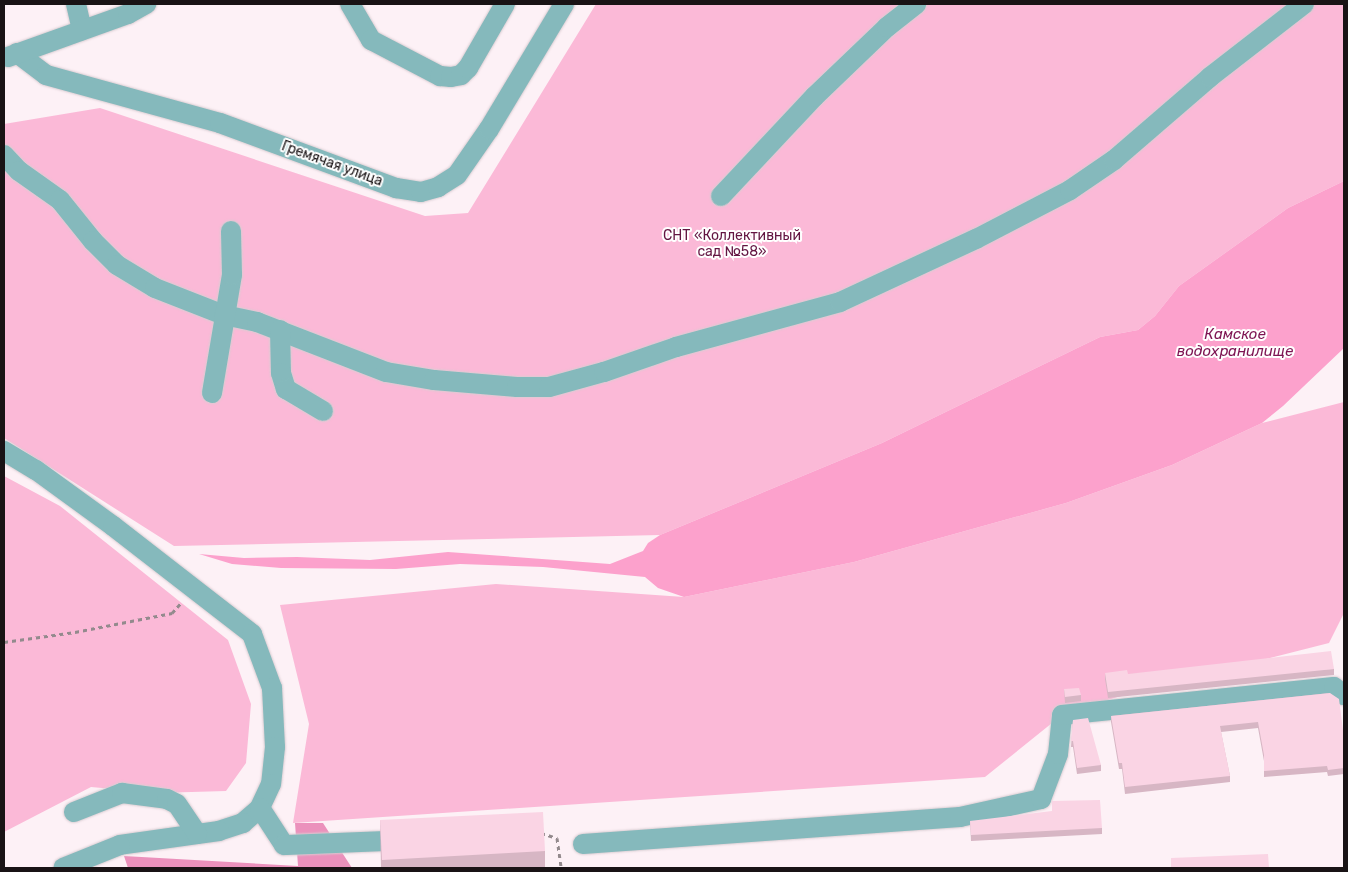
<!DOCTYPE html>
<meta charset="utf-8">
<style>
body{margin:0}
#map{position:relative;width:1348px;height:872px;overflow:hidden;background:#fdf1f6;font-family:Rubik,sans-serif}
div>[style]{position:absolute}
.green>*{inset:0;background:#fbb9d7}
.forest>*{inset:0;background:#eb91bc}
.water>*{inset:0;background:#fca1cc}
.path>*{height:3px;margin-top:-1.5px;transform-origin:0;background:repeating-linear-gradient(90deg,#938a8d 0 4px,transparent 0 8px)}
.roads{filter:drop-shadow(0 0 1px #d9cdd2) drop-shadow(0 0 1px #d9cdd2)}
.minor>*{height:20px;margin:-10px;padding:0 10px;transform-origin:10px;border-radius:10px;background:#85b9bc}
.wall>*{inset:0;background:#d7b6c4}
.building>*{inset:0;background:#fad4e4}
span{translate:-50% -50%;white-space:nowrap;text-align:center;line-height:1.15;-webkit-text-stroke:4px #fff;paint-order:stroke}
.street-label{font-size:14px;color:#191315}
.park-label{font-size:14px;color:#631542}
.water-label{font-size:15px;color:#7e1553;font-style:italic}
.frame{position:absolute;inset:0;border:5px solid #191315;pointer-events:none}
</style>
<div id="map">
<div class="green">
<i style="clip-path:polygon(596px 4px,1344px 4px,1344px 181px,1288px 208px,1179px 286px,1155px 316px,1138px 330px,1100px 337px,882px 443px,660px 535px,174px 546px,4px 438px,4px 124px,100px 108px,425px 216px,468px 213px)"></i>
<i style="clip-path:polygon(1344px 402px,1344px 613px,1329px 643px,1114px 698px,1062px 715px,985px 777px,293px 823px,309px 724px,280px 605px,496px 584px,684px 597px,854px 562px,1066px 503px,1172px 465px,1262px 423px)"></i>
<i style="clip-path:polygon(4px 476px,60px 506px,228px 640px,251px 704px,246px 763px,226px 791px,157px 793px,91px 787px,4px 832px)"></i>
</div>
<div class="forest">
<i style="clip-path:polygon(295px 823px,323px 823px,352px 868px,128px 868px,124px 856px,298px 866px)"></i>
</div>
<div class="water">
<i style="clip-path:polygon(1344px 181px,1344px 348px,1283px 406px,1262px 423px,1172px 465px,1066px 503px,854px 562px,684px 597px,658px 588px,645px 577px,543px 567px,460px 564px,396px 569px,281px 568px,232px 564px,199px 554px,244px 558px,297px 557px,370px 560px,448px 552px,610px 564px,643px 551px,648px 543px,660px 535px,882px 443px,1100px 337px,1138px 330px,1155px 316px,1179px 286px,1288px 208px)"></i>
</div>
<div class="path">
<i style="left:4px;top:642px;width:72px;rotate:-8deg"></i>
<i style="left:75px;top:632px;width:99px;rotate:-11.1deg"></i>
<i style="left:172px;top:613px;width:13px;rotate:-48deg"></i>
<i style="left:541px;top:833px;width:17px;rotate:17deg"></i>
<i style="left:557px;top:838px;width:30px;rotate:82deg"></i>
</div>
<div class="roads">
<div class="minor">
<i style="left:76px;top:4px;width:27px;rotate:77deg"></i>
<i style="left:350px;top:4px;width:42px;rotate:59.7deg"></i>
<i style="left:371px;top:40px;width:78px;rotate:27.6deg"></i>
<i style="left:440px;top:76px;width:11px;rotate:5deg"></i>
<i style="left:451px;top:77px;width:10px;rotate:-11deg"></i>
<i style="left:461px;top:75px;width:10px;rotate:-45deg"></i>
<i style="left:468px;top:68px;width:74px;rotate:-60deg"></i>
<i style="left:17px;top:53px;width:36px;rotate:37deg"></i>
<i style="left:46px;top:75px;width:180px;rotate:15.4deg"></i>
<i style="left:220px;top:123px;width:188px;rotate:20.3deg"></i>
<i style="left:396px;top:188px;width:25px;rotate:9deg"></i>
<i style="left:421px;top:192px;width:18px;rotate:-16deg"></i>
<i style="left:438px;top:187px;width:22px;rotate:-32deg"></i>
<i style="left:457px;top:175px;width:56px;rotate:-55.2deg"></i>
<i style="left:489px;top:129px;width:146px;rotate:-59deg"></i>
<i style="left:8px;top:57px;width:127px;rotate:-19.7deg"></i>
<i style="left:128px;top:14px;width:21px;rotate:-29deg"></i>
<i style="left:4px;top:155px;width:22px;rotate:47deg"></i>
<i style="left:19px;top:171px;width:50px;rotate:35.3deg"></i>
<i style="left:60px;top:200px;width:53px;rotate:51.2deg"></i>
<i style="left:93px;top:241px;width:34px;rotate:45deg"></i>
<i style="left:117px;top:265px;width:44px;rotate:31.2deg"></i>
<i style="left:155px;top:288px;width:74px;rotate:21.4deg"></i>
<i style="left:224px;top:315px;width:34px;rotate:12deg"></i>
<i style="left:257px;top:322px;width:138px;rotate:21.2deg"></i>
<i style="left:386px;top:372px;width:49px;rotate:9.5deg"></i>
<i style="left:434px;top:380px;width:83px;rotate:4.8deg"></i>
<i style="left:517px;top:387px;width:32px"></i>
<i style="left:549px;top:387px;width:57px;rotate:-15.3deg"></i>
<i style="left:604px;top:372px;width:76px;rotate:-19.1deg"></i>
<i style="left:676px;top:347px;width:170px;rotate:-15.3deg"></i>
<i style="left:840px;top:302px;width:150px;rotate:-24.9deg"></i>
<i style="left:976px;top:239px;width:106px;rotate:-27.5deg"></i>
<i style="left:1070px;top:190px;width:53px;rotate:-34.3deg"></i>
<i style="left:1114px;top:160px;width:127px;rotate:-40.8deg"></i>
<i style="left:1210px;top:77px;width:119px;rotate:-37.8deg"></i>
<i style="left:721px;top:196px;width:136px;rotate:-46.8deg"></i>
<i style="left:814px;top:97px;width:101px;rotate:-43.8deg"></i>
<i style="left:887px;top:27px;width:37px;rotate:-38deg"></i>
<i style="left:280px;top:330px;width:43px;rotate:88.7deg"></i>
<i style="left:281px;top:373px;width:17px;rotate:73deg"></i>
<i style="left:286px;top:389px;width:43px;rotate:30.7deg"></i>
<i style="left:212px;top:393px;width:120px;rotate:-80.4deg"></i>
<i style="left:232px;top:275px;width:44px;rotate:-91.3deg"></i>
<i style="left:4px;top:451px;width:37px;rotate:31deg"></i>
<i style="left:36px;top:470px;width:95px;rotate:36deg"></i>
<i style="left:113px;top:526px;width:176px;rotate:37.8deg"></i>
<i style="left:252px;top:634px;width:58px;rotate:69.7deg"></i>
<i style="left:272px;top:688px;width:59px;rotate:87.1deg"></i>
<i style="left:275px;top:747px;width:37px;rotate:96deg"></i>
<i style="left:271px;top:784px;width:26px;rotate:115deg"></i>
<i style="left:260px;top:808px;width:23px;rotate:139deg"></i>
<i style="left:243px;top:823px;width:25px;rotate:162deg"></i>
<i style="left:219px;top:831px;width:100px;rotate:172deg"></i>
<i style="left:120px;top:845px;width:61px;rotate:158deg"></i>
<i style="left:260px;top:808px;width:44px;rotate:57deg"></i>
<i style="left:284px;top:845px;width:123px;rotate:-2.3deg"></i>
<i style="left:74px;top:812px;width:52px;rotate:-21.6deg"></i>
<i style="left:122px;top:793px;width:45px;rotate:7.6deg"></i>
<i style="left:167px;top:799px;width:11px;rotate:27deg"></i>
<i style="left:177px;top:804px;width:36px;rotate:56deg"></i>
<i style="left:583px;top:844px;width:378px;rotate:-4.1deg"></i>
<i style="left:960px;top:817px;width:83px;rotate:-12.5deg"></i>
<i style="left:1041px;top:799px;width:48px;rotate:-69.3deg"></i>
<i style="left:1058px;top:754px;width:39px;rotate:-84deg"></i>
<i style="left:1062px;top:715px;width:273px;rotate:-5.9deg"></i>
<i style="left:1334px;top:687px;width:13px;rotate:39deg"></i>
</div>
</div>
<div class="wall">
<i style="clip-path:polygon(1334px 669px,1334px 675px,1108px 698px,1105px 679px,1105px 673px,1128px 674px)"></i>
<i style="clip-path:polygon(1064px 689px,1081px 695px,1081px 701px,1065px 703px)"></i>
<i style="clip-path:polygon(1330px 693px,1344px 738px,1344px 774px,1328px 776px,1327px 772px,1264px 777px,1264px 761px,1258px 728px,1221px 732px,1230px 776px,1230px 782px,1125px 794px,1122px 769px,1119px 769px,1111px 722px,1111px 716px)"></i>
<i style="clip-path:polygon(1073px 720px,1101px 765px,1101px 771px,1077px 774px,1073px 747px,1071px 747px)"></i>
<i style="clip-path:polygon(380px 820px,545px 851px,545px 868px,381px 868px)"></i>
<i style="clip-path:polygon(970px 821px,1102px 828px,1102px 834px,971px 841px)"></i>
</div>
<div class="building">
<i style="clip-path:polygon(1331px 651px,1334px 669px,1108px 692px,1105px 673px,1127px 670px,1128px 674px)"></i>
<i style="clip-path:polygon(1079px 688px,1081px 695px,1065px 697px,1064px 689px)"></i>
<i style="clip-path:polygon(1330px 693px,1339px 699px,1344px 738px,1344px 768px,1328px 770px,1327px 766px,1264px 771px,1264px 755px,1258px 722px,1220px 726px,1230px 776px,1125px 787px,1122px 763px,1119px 763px,1111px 716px)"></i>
<i style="clip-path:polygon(1088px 718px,1101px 765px,1077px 768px,1073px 741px,1071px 741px,1073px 720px)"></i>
<i style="clip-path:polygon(1100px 800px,1102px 828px,971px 835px,970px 821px,1052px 811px,1052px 801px)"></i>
<i style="clip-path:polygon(543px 812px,545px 851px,382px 860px,380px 820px)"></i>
<i style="clip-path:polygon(1268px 854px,1269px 868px,1171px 868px,1171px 858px)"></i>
</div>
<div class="street-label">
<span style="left:332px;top:164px;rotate:20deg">Гремячая улица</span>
</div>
<div class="park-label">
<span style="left:732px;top:244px">СНТ «Коллективный<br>сад №58»</span>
</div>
<div class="water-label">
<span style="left:1235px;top:343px">Камское<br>водохранилище</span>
</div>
<div class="frame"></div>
</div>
